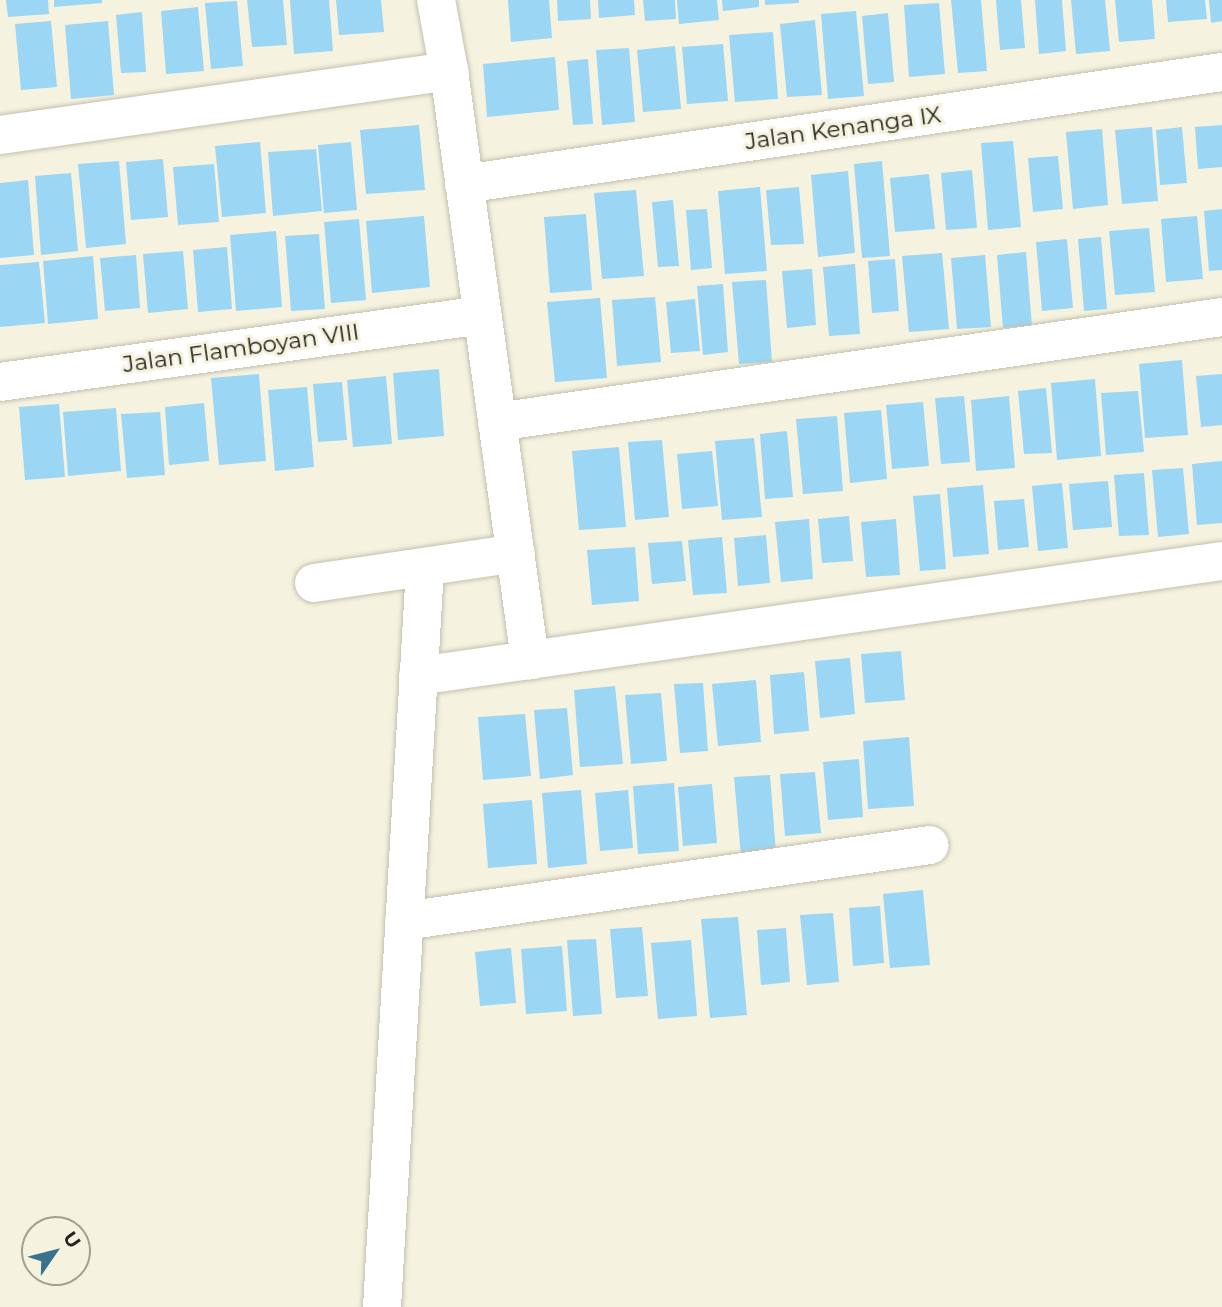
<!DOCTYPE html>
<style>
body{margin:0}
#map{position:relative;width:1222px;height:1307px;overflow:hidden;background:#f5f2df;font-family:Montserrat,sans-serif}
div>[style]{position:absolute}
.building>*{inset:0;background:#9bd6f5}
.roads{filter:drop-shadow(0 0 2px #c3c0ad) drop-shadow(0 0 2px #c3c0ad)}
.minor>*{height:38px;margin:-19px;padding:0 19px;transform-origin:19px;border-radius:19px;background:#fff}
span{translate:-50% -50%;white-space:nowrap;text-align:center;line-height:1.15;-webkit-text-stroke:6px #f5f2df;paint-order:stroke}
.street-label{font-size:23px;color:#26251e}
.north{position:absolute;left:21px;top:1216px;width:70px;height:70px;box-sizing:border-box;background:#f5f2df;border:2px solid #a2a092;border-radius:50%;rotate:55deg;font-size:19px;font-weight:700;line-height:28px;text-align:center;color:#26251e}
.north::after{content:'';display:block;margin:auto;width:24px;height:32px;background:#3a718c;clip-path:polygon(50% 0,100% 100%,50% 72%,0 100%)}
</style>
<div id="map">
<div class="building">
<i style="clip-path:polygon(6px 0,48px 0,49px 14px,8px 17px)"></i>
<i style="clip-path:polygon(54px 0,102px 0,102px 3px,54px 7px)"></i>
<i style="clip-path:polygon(247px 0,283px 0,287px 45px,252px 47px)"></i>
<i style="clip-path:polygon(290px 0,329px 0,333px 51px,294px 54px)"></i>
<i style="clip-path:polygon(336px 0,381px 0,384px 32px,339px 35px)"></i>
<i style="clip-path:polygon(508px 0,549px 0,552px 38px,511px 42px)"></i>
<i style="clip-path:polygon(557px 0,590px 0,591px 19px,558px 21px)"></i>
<i style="clip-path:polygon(598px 0,634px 0,635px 15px,599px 18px)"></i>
<i style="clip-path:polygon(643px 0,675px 0,676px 19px,645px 21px)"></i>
<i style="clip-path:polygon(677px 0,717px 0,719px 20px,679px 24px)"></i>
<i style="clip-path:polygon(722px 0,759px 0,759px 7px,723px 11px)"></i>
<i style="clip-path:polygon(765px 0,799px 0,799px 3px,765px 5px)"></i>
<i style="clip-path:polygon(951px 0,981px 0,987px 71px,958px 73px)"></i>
<i style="clip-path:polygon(996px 0,1021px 0,1025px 48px,1000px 50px)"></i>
<i style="clip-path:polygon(1035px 0,1062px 0,1066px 51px,1039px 54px)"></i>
<i style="clip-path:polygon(1071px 0,1105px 0,1110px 51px,1076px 54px)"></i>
<i style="clip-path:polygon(1115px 0,1152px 0,1155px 39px,1119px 42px)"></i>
<i style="clip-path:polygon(1166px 0,1205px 0,1207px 19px,1168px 22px)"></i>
<i style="clip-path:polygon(1209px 0,1222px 0,1222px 21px,1211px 23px)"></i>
<i style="clip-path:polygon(237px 1px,243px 66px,211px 69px,205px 3px)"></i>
<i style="clip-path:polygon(939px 3px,945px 74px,909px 77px,904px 5px)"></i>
<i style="clip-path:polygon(198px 7px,204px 71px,166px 74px,161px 11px)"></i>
<i style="clip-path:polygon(856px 11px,864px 96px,828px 99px,821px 14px)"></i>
<i style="clip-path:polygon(142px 12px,146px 72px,121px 73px,116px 15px)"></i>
<i style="clip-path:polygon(888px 13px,894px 82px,868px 84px,862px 16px)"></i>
<i style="clip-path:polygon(815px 20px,822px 95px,787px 97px,780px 24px)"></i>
<i style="clip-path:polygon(51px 21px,57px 87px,21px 90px,15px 24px)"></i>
<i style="clip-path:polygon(108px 21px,114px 95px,71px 99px,65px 25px)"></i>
<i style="clip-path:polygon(773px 32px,778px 99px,735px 102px,729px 35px)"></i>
<i style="clip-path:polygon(723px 44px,728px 101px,687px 104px,682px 47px)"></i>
<i style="clip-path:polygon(675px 46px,681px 109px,643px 112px,637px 50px)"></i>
<i style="clip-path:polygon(629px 48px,635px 122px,602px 125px,596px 50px)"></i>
<i style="clip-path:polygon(555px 57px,559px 110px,487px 117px,483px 64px)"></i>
<i style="clip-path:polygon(588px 59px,593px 124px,573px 125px,567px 61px)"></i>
<i style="clip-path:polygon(419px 125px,425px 190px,366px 194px,360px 130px)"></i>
<i style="clip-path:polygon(1222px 125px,1222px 167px,1198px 169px,1195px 127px)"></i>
<i style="clip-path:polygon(1152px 127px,1158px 201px,1122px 204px,1115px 130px)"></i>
<i style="clip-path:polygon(1182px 127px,1187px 183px,1160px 185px,1156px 130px)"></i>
<i style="clip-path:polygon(1102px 129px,1108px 205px,1073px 209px,1066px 132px)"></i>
<i style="clip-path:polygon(1013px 141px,1021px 227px,988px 230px,981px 143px)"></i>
<i style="clip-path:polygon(260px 142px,266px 213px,222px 217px,215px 146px)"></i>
<i style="clip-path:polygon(351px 142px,357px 210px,324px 213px,318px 145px)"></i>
<i style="clip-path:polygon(316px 149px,322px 211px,273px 216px,268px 152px)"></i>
<i style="clip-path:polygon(1058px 156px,1063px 209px,1033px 212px,1028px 158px)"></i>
<i style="clip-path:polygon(163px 159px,168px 217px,131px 220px,126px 162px)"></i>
<i style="clip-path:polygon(119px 161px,126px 244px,86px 248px,78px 164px)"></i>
<i style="clip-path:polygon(882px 161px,890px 256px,862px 258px,854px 164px)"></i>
<i style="clip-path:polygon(214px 164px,219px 222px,178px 225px,173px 167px)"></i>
<i style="clip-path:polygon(972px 170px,977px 228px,946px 230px,941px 173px)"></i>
<i style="clip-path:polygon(848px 171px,855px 253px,818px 257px,811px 175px)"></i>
<i style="clip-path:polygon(71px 173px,78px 251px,41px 255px,35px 176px)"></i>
<i style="clip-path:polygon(929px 174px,935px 229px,895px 232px,890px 178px)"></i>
<i style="clip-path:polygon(28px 180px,34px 255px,0 258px,0 183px)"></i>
<i style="clip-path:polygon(760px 187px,767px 271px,725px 274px,718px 191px)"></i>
<i style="clip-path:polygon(799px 187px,804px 244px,771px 245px,766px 190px)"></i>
<i style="clip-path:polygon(636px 190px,644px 276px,602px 279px,594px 193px)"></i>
<i style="clip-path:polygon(673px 200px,679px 266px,658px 267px,652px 202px)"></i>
<i style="clip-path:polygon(707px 209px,712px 268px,691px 270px,686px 210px)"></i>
<i style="clip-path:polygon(1222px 209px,1222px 270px,1209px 271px,1204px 211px)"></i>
<i style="clip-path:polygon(586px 214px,592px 290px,550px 293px,544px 217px)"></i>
<i style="clip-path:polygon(424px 216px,430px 287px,372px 293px,366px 221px)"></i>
<i style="clip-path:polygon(1197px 216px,1203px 279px,1166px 282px,1161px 219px)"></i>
<i style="clip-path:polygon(359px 219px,366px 300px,331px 303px,324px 222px)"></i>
<i style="clip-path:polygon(1149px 228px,1155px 292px,1115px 295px,1109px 231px)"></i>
<i style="clip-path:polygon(276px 231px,282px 307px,236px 311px,230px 235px)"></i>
<i style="clip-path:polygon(319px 234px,325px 309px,291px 311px,285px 236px)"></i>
<i style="clip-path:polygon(1101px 237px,1107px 309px,1084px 311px,1078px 239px)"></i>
<i style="clip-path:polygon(1067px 239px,1073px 308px,1042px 311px,1036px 242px)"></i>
<i style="clip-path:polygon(227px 247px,232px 309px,198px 312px,193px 250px)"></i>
<i style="clip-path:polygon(183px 251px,188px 309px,148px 313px,143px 254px)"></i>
<i style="clip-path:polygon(1026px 252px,1032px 326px,1003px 328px,997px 255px)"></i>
<i style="clip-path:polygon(942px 253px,949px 329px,909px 332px,902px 256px)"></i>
<i style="clip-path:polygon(136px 255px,140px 308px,105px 311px,100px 258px)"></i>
<i style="clip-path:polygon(985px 255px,991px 327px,957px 329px,951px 258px)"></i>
<i style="clip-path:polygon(93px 256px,98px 319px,48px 324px,43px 261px)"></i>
<i style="clip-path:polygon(895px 259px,899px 311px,872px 313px,868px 261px)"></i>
<i style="clip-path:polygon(39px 262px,45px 323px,0 327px,0 265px)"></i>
<i style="clip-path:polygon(855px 264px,860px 334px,829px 336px,823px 267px)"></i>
<i style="clip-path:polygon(812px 269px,816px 325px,787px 328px,782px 271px)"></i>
<i style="clip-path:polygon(766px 280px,772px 362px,739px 364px,732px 282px)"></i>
<i style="clip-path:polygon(723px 284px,728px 352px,703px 355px,697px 286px)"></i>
<i style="clip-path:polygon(655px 297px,661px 362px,617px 366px,612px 300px)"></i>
<i style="clip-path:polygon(600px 298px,607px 378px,555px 382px,547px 302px)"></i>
<i style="clip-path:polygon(695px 299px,700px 351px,671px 353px,666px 302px)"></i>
<i style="clip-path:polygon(1182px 360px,1188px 435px,1145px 438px,1139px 364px)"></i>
<i style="clip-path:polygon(439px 369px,444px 436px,398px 440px,393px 373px)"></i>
<i style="clip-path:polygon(259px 374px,266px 461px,219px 465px,211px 378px)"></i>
<i style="clip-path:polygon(1222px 374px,1222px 425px,1201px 427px,1196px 376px)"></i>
<i style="clip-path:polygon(386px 376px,392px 444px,353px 447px,347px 380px)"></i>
<i style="clip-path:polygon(1095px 379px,1101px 456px,1057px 460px,1051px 383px)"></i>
<i style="clip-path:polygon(342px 382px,347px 440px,318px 442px,313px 384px)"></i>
<i style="clip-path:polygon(307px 387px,314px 467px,275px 471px,268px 390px)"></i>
<i style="clip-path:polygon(1046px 388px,1052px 453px,1024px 454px,1018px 391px)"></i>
<i style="clip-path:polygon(1138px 391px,1144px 452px,1106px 455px,1101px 393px)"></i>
<i style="clip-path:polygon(964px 396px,970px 462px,941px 464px,935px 398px)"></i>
<i style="clip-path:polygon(1009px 396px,1015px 468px,976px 471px,971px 400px)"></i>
<i style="clip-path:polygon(923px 402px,929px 466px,892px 469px,886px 405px)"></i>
<i style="clip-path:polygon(204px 403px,209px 461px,169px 465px,165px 407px)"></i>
<i style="clip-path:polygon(59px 404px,65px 477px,25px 480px,19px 407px)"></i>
<i style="clip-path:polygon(116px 408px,121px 471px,68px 476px,63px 412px)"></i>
<i style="clip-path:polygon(881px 410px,887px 479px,850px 483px,844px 413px)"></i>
<i style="clip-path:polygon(160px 412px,165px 475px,127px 478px,121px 414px)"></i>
<i style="clip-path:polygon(837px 416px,843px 491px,803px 494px,796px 419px)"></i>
<i style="clip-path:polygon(787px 431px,793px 497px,765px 499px,760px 434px)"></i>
<i style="clip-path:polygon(754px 438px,762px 517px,722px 520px,715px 441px)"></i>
<i style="clip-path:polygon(662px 440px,669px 517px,635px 520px,628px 442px)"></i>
<i style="clip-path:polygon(619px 447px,626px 527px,579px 530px,572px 451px)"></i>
<i style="clip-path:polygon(712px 451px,718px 506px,682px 509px,677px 454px)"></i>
<i style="clip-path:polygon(1222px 461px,1222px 523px,1197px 525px,1192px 464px)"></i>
<i style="clip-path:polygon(1183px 468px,1189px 534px,1158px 537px,1152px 470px)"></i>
<i style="clip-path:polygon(1144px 473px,1149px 535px,1119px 536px,1114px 475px)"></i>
<i style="clip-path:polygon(1108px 481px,1112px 527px,1073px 530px,1069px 484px)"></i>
<i style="clip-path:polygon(1062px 483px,1068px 548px,1038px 551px,1032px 486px)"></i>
<i style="clip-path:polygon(983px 485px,989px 554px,953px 557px,947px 488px)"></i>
<i style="clip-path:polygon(940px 494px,946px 569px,920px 571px,913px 496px)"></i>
<i style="clip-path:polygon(1024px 499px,1029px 547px,998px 550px,994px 501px)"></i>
<i style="clip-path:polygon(849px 516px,853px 561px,822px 563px,818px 519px)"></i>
<i style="clip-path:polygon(809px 519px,813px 579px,781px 582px,775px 522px)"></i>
<i style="clip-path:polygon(896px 519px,900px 575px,866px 577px,861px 522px)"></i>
<i style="clip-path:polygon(766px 535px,770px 583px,738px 586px,734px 538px)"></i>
<i style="clip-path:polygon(722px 537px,727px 593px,693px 595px,688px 540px)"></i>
<i style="clip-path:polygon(682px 541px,686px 581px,652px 584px,648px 543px)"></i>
<i style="clip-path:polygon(635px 547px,639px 601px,592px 605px,587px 550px)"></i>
<i style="clip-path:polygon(901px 651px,905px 700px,865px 703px,861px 654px)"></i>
<i style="clip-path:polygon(850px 658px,855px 714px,820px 718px,815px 661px)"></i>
<i style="clip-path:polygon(804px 672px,809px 731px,774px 734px,770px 675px)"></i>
<i style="clip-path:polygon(756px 680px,761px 742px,718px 746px,712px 684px)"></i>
<i style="clip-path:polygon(703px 683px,708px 751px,680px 753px,674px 684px)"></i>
<i style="clip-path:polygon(615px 686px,623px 764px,580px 767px,574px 690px)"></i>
<i style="clip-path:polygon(661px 693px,667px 761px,631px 764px,625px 695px)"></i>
<i style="clip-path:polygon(567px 708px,573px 775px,540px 779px,534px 710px)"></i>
<i style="clip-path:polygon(525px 714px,531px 776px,483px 780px,478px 717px)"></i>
<i style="clip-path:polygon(909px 737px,914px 806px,868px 809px,863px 741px)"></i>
<i style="clip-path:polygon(859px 759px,863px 817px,828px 820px,823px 762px)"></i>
<i style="clip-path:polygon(815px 772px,821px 833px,785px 836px,780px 774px)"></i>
<i style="clip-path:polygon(770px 775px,776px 853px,741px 856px,734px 777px)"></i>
<i style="clip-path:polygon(674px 783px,679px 851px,638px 854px,633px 786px)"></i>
<i style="clip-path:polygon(712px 784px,717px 843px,683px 846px,678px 787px)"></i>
<i style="clip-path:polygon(581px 790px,587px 864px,548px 868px,542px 793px)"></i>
<i style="clip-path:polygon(628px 790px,633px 848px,600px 851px,595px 793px)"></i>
<i style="clip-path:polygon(532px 800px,537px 864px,488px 868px,483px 804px)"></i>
<i style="clip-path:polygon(923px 890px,930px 965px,890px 968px,883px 894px)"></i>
<i style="clip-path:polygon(880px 906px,884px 963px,853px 966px,849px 908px)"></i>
<i style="clip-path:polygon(833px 913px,839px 982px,807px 985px,800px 915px)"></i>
<i style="clip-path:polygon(738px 917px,747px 1015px,710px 1018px,701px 919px)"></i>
<i style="clip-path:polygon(642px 927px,648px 996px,616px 998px,610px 929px)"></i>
<i style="clip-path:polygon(786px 928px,790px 982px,761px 985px,757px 930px)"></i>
<i style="clip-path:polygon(596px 939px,602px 1014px,573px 1016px,567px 940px)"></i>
<i style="clip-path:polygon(691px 940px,697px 1016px,658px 1019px,651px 943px)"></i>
<i style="clip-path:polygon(562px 946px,567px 1011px,526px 1014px,521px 949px)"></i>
<i style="clip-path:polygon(511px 948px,516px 1003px,480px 1006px,475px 952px)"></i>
</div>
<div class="roads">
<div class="minor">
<i style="left:436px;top:0;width:72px;rotate:79.6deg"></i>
<i style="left:449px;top:71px;width:595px;rotate:82.17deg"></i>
<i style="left:0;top:135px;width:454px;rotate:-8.1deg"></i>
<i style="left:464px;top:184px;width:766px;rotate:-8.41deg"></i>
<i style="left:0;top:382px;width:487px;rotate:-7.9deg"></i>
<i style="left:497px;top:422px;width:733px;rotate:-8.24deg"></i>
<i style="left:314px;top:583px;width:204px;rotate:-8.4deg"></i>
<i style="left:418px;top:676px;width:812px;rotate:-8.14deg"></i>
<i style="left:404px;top:921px;width:531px;rotate:-8.22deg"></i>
<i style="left:382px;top:1307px;width:741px;rotate:-86.67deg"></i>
</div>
</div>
<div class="street-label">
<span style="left:843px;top:128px;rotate:-8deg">Jalan Kenanga IX</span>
<span style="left:241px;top:348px;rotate:-8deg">Jalan Flamboyan VIII</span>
</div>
<div class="north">U</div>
</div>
